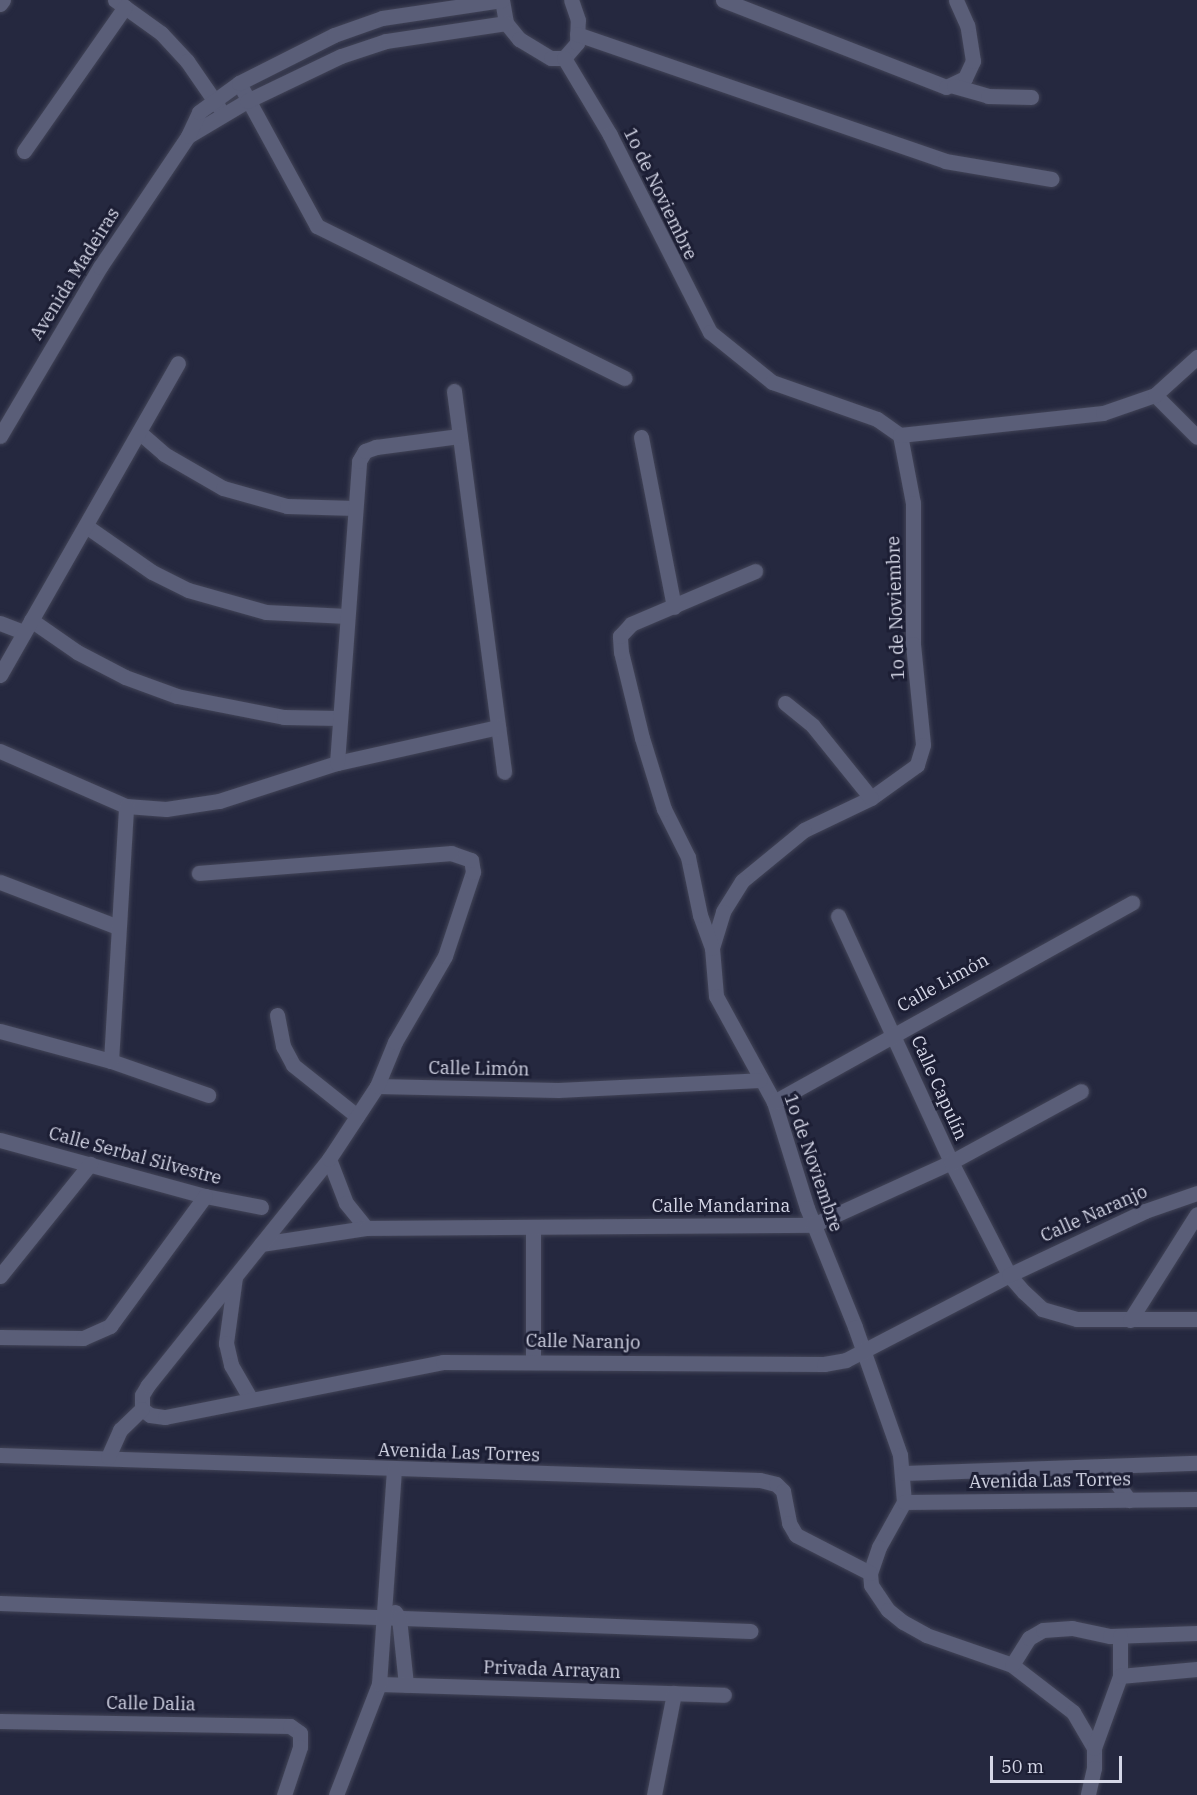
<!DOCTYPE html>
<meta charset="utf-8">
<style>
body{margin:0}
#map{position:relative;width:1197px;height:1795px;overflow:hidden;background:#25283f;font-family:"IBM Plex Serif",serif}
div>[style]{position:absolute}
.roads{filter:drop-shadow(0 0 2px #424457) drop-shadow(0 0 2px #424457)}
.minor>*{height:15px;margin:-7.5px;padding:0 7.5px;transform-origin:7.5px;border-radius:7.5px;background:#5a5e78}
span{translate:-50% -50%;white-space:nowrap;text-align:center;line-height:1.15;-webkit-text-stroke:6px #1c1e34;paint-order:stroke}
.street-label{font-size:18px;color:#d5d7e7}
.scale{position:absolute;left:990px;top:1756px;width:132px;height:27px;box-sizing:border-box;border:3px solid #d5d7e7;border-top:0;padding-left:8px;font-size:18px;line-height:21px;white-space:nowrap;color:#d5d7e7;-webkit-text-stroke:4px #1c1e34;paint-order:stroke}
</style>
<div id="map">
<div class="roads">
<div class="minor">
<i style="left:115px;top:0;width:57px;rotate:35.7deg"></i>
<i style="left:161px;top:33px;width:38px;rotate:47deg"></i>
<i style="left:187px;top:61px;width:55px;rotate:55.4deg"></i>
<i style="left:502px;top:0;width:23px;rotate:80deg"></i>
<i style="left:506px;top:23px;width:21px;rotate:51deg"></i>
<i style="left:519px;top:39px;width:37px;rotate:31deg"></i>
<i style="left:551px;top:58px;width:13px"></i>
<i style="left:564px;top:58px;width:20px;rotate:-49deg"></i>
<i style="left:577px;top:43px;width:23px;rotate:-88deg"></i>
<i style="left:578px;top:20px;width:21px;rotate:-109deg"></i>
<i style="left:723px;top:0;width:239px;rotate:21.3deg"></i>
<i style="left:946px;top:87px;width:21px;rotate:-25deg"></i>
<i style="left:965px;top:78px;width:19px;rotate:-65deg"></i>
<i style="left:973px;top:61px;width:36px;rotate:-99deg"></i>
<i style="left:967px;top:25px;width:27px;rotate:-114deg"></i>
<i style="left:0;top:4px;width:5px;rotate:-53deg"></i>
<i style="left:577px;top:34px;width:389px;rotate:19deg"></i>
<i style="left:945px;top:161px;width:108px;rotate:9.6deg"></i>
<i style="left:564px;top:58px;width:90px;rotate:59.1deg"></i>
<i style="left:610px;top:135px;width:221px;rotate:63.1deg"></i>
<i style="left:710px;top:332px;width:80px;rotate:38.9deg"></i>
<i style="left:772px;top:382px;width:111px;rotate:19.4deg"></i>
<i style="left:877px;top:419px;width:28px;rotate:35deg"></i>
<i style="left:900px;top:435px;width:69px;rotate:79.2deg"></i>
<i style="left:913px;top:503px;width:141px;rotate:90deg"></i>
<i style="left:913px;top:644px;width:101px;rotate:84.3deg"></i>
<i style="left:923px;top:745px;width:21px;rotate:107deg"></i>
<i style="left:917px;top:765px;width:57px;rotate:144.3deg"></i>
<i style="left:871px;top:798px;width:74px;rotate:154.5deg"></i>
<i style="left:804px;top:830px;width:80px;rotate:140.6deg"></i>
<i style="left:742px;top:881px;width:36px;rotate:122deg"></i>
<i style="left:723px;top:912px;width:38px;rotate:107deg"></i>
<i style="left:712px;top:948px;width:48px;rotate:85.2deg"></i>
<i style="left:716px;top:996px;width:121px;rotate:61.3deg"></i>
<i style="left:774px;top:1102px;width:111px;rotate:72.7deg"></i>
<i style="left:807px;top:1208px;width:128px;rotate:68deg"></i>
<i style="left:855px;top:1327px;width:136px;rotate:70.6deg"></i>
<i style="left:900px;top:1455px;width:47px;rotate:85.1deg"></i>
<i style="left:904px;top:1502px;width:51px;rotate:119.1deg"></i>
<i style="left:879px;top:1547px;width:28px;rotate:109deg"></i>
<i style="left:870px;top:1573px;width:12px;rotate:85deg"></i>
<i style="left:871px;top:1585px;width:30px;rotate:56deg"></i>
<i style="left:888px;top:1610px;width:19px;rotate:39deg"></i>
<i style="left:903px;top:1622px;width:26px;rotate:29deg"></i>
<i style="left:926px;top:1635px;width:91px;rotate:19.2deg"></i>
<i style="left:1012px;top:1665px;width:77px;rotate:37.6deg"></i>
<i style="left:1073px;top:1712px;width:42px;rotate:59.7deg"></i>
<i style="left:1094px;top:1748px;width:20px;rotate:90deg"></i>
<i style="left:1094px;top:1768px;width:28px;rotate:103deg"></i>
<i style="left:239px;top:83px;width:163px;rotate:61.4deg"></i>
<i style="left:317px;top:226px;width:343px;rotate:26.3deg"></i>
<i style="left:954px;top:86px;width:35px;rotate:16deg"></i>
<i style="left:988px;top:96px;width:43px;rotate:1.3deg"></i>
<i style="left:188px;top:136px;width:69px;rotate:-30.7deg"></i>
<i style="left:247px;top:101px;width:104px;rotate:-25.6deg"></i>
<i style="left:341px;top:56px;width:47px;rotate:-18.4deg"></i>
<i style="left:386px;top:41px;width:121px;rotate:-8.5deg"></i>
<i style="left:24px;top:151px;width:176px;rotate:-55deg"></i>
<i style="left:454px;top:391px;width:384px;rotate:82.5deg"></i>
<i style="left:1155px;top:395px;width:59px;rotate:45deg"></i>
<i style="left:139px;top:432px;width:33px;rotate:41deg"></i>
<i style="left:164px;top:454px;width:68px;rotate:30deg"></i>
<i style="left:223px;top:488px;width:66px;rotate:15.7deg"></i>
<i style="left:287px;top:506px;width:68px;rotate:1.7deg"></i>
<i style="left:900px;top:435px;width:204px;rotate:-6.2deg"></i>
<i style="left:1103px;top:413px;width:55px;rotate:-19.1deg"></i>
<i style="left:1155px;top:395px;width:57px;rotate:-42.1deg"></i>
<i style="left:0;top:436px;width:196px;rotate:-59.4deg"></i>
<i style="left:100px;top:267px;width:158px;rotate:-56.1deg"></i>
<i style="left:188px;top:136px;width:26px;rotate:-65deg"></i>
<i style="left:199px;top:112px;width:49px;rotate:-35.9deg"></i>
<i style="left:239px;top:83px;width:106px;rotate:-26.8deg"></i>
<i style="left:334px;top:35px;width:51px;rotate:-19.5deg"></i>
<i style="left:382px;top:18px;width:121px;rotate:-8.5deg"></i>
<i style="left:641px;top:437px;width:173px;rotate:79deg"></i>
<i style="left:86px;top:526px;width:80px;rotate:34.9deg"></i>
<i style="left:152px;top:572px;width:40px;rotate:26.6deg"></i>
<i style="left:188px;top:590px;width:81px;rotate:15.8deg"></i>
<i style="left:266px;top:612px;width:81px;rotate:2.8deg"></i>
<i style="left:31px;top:620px;width:56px;rotate:34.8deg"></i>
<i style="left:77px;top:652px;width:54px;rotate:27.5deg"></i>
<i style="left:125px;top:677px;width:55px;rotate:20.1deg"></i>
<i style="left:177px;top:696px;width:109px;rotate:11.1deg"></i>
<i style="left:284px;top:717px;width:55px;rotate:1deg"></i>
<i style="left:0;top:623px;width:25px;rotate:21deg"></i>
<i style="left:0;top:675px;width:359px;rotate:-60.3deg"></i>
<i style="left:785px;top:703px;width:36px;rotate:39deg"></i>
<i style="left:813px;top:726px;width:92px;rotate:51.1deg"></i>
<i style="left:0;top:751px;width:137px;rotate:23.6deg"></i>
<i style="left:126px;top:806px;width:40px;rotate:4.3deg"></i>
<i style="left:166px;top:809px;width:54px;rotate:-8.6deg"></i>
<i style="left:219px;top:801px;width:124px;rotate:-17.9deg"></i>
<i style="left:337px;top:763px;width:165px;rotate:-12.6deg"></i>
<i style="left:337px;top:763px;width:303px;rotate:-85.8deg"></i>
<i style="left:359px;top:461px;width:12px;rotate:-59deg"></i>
<i style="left:365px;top:451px;width:12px;rotate:-20deg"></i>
<i style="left:376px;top:447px;width:84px;rotate:-7.5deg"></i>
<i style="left:0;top:882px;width:126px;rotate:20.9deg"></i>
<i style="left:838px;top:916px;width:271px;rotate:65.3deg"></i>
<i style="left:951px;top:1162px;width:127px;rotate:62.8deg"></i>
<i style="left:1009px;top:1275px;width:23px;rotate:49deg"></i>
<i style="left:1024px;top:1292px;width:25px;rotate:43deg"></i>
<i style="left:1042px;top:1309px;width:36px;rotate:16deg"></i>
<i style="left:1077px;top:1319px;width:120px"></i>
<i style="left:712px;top:948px;width:35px;rotate:-110deg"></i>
<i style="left:700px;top:915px;width:59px;rotate:-101.7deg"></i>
<i style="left:688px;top:857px;width:54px;rotate:-116.6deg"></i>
<i style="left:664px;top:809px;width:74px;rotate:-107.2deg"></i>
<i style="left:642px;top:738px;width:89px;rotate:-103.7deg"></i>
<i style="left:621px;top:652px;width:16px;rotate:-94deg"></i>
<i style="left:620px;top:636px;width:16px;rotate:-47deg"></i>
<i style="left:631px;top:624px;width:135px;rotate:-23.1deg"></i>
<i style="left:277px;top:1015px;width:32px;rotate:79deg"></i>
<i style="left:283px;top:1046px;width:21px;rotate:62deg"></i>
<i style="left:293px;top:1065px;width:82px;rotate:38.6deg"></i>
<i style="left:0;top:1031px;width:115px;rotate:15.1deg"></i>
<i style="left:111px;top:1061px;width:103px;rotate:19.3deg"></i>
<i style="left:111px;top:1061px;width:255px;rotate:-86.6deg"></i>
<i style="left:377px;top:1086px;width:181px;rotate:1.3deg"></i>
<i style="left:558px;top:1090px;width:202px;rotate:-2.8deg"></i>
<i style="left:774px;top:1102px;width:410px;rotate:-29.1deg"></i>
<i style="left:0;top:1140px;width:213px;rotate:15.3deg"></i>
<i style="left:205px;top:1196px;width:57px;rotate:11.1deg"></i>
<i style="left:329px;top:1159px;width:47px;rotate:68.9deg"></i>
<i style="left:346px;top:1203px;width:32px;rotate:51deg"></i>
<i style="left:533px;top:1227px;width:134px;rotate:90deg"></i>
<i style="left:261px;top:1244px;width:106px;rotate:-8.7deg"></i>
<i style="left:366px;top:1228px;width:447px;rotate:-0.4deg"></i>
<i style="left:813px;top:1225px;width:152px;rotate:-24.5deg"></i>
<i style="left:951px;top:1162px;width:148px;rotate:-28.6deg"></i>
<i style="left:0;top:1276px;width:144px;rotate:-51.2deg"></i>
<i style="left:235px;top:1277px;width:67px;rotate:97.8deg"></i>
<i style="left:226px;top:1343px;width:23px;rotate:77deg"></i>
<i style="left:231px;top:1365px;width:39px;rotate:60deg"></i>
<i style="left:1130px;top:1320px;width:125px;rotate:-57.7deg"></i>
<i style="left:0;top:1337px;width:83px;rotate:0.7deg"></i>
<i style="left:83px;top:1338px;width:30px;rotate:-24deg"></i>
<i style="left:110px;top:1326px;width:161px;rotate:-53.8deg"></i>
<i style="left:142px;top:1409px;width:10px;rotate:37deg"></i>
<i style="left:150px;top:1415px;width:15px;rotate:8deg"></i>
<i style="left:165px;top:1417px;width:283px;rotate:-11.2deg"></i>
<i style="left:443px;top:1362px;width:381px;rotate:0.3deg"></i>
<i style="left:824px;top:1364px;width:22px;rotate:-10deg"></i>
<i style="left:846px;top:1360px;width:184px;rotate:-27.5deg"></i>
<i style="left:1009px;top:1275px;width:150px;rotate:-25.2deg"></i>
<i style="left:1145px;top:1211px;width:55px;rotate:-19.1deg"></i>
<i style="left:142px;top:1409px;width:14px;rotate:-90deg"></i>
<i style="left:142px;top:1395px;width:12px;rotate:-59deg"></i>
<i style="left:148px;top:1385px;width:290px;rotate:-51.3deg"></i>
<i style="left:329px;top:1159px;width:87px;rotate:-56.7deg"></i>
<i style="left:377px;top:1086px;width:48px;rotate:-67.8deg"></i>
<i style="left:395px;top:1042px;width:99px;rotate:-59.8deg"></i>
<i style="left:445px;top:956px;width:89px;rotate:-71.6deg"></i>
<i style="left:473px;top:872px;width:12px;rotate:-99deg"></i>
<i style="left:471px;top:860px;width:21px;rotate:-161deg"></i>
<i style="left:451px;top:853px;width:253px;rotate:175.5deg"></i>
<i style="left:0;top:1455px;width:760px;rotate:1.88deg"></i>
<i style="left:760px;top:1480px;width:16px;rotate:14deg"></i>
<i style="left:776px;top:1484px;width:10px;rotate:45deg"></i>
<i style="left:783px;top:1491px;width:33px;rotate:79deg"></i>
<i style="left:789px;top:1523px;width:14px;rotate:60deg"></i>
<i style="left:796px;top:1535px;width:83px;rotate:27.2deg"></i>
<i style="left:108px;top:1457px;width:30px;rotate:-66deg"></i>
<i style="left:120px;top:1430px;width:30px;rotate:-44deg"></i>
<i style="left:1105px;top:1467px;width:41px;rotate:54deg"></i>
<i style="left:904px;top:1473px;width:293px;rotate:-2deg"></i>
<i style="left:904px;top:1502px;width:293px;rotate:-0.6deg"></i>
<i style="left:0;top:1603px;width:751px;rotate:2.14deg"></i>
<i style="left:395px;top:1612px;width:7px;rotate:56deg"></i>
<i style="left:399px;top:1618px;width:67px;rotate:84deg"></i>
<i style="left:1012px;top:1665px;width:32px;rotate:-58deg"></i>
<i style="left:1029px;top:1638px;width:16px;rotate:-30deg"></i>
<i style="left:1043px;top:1630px;width:29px;rotate:-4deg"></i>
<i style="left:1072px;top:1628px;width:39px;rotate:12deg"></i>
<i style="left:1110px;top:1636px;width:87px;rotate:-2deg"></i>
<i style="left:1120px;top:1676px;width:40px;rotate:-90deg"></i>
<i style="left:379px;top:1684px;width:345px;rotate:1.8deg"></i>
<i style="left:0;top:1721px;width:290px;rotate:1deg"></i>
<i style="left:290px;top:1726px;width:12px;rotate:35deg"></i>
<i style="left:300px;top:1733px;width:14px;rotate:90deg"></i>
<i style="left:300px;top:1747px;width:51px;rotate:108.4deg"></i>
<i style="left:1094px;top:1748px;width:77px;rotate:-70.1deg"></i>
<i style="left:1120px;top:1676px;width:77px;rotate:-5.2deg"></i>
<i style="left:336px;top:1795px;width:119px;rotate:-68.8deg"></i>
<i style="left:379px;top:1684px;width:214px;rotate:-86deg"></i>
<i style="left:654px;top:1795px;width:104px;rotate:-78.9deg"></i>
</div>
</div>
<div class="street-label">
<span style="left:660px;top:194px;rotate:64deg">1o de Noviembre</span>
<span style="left:75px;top:274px;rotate:-58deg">Avenida Madeiras</span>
<span style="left:896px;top:608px;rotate:-92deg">1o de Noviembre</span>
<span style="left:943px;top:983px;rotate:-29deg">Calle Limón</span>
<span style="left:479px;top:1069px;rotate:1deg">Calle Limón</span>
<span style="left:939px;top:1088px;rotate:66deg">Calle Capulín</span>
<span style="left:135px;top:1156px;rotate:15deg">Calle Serbal Silvestre</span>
<span style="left:813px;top:1163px;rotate:71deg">1o de Noviembre</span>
<span style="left:721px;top:1206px">Calle Mandarina</span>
<span style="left:1094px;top:1214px;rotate:-24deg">Calle Naranjo</span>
<span style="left:583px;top:1342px;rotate:1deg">Calle Naranjo</span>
<span style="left:459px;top:1453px;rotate:2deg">Avenida Las Torres</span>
<span style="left:1050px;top:1481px;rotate:-1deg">Avenida Las Torres</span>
<span style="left:552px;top:1670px;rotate:2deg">Privada Arrayan</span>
<span style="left:151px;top:1704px;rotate:1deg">Calle Dalia</span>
</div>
<div class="scale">50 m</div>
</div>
